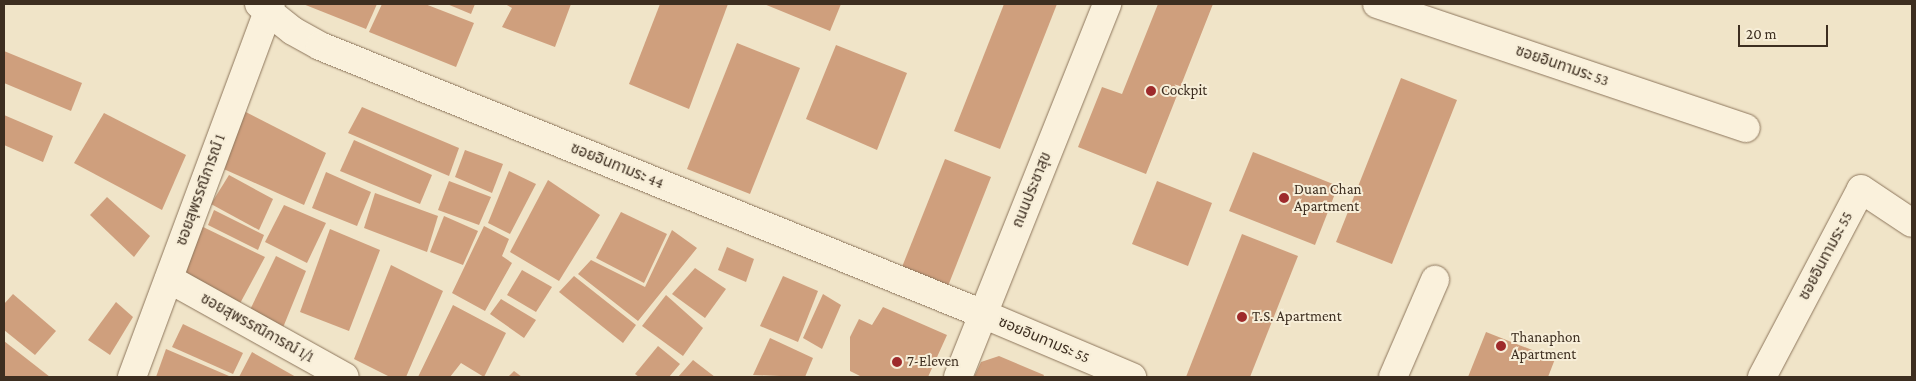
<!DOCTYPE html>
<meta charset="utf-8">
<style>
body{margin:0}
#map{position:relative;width:1916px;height:381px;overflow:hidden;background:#f0e4c8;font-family:"Crimson Pro","Noto Sans Thai",serif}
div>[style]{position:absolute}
.building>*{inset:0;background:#cf9f7d}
.roads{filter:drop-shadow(0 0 1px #8d765c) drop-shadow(0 0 1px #8d765c)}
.minor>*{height:28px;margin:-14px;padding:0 14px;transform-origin:14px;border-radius:14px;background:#faf1dc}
.dots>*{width:14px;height:14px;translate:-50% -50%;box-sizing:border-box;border:2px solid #f7eed8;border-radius:50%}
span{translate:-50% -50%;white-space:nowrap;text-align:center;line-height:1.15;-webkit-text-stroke:4px #f7eed8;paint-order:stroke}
.street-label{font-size:15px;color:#3d2e20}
.poi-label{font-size:15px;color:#3d2e20}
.left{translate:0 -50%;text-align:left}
.frame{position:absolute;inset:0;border:5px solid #3d2e20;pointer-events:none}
.scale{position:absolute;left:1738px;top:25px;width:90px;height:22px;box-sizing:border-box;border:2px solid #3d2e20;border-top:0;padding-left:6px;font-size:15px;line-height:18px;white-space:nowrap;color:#3d2e20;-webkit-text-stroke:4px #f7eed8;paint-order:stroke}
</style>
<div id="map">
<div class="building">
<i style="clip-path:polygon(303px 4px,377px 4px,366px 29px)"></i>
<i style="clip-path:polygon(382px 4px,425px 4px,474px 23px,456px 67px,369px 32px)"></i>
<i style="clip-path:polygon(447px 4px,475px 4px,471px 14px)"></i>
<i style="clip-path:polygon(505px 4px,571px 4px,555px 47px,502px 27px,512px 8px)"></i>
<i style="clip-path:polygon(660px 4px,728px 4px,689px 109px,629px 84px)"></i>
<i style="clip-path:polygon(764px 4px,841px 4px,830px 31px)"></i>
<i style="clip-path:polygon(1004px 4px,1057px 4px,1000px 149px,954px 131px)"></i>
<i style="clip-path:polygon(1158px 4px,1213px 4px,1146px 174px,1078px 147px,1102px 87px,1122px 94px)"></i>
<i style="clip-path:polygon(737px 43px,800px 68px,750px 194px,687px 169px)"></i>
<i style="clip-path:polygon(836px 45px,907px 73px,877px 150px,806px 119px)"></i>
<i style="clip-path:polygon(4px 51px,82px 83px,71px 111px,4px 83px)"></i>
<i style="clip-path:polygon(1401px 78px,1457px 100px,1392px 264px,1336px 242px)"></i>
<i style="clip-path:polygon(362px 107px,459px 148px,449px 176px,348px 133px)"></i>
<i style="clip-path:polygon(240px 109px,326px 153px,304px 205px,217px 166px)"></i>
<i style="clip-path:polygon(104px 113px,186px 155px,162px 210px,74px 163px)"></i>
<i style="clip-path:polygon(4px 115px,53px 136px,43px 162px,4px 145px)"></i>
<i style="clip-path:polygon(354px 140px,432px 175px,420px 204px,340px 171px)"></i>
<i style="clip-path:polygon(465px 150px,503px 164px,492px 193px,455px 177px)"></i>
<i style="clip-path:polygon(1253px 152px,1338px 186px,1315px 245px,1229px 211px)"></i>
<i style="clip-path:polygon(945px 159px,991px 177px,948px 286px,902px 267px)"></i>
<i style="clip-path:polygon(509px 171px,536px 184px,510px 234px,488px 223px)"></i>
<i style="clip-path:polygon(326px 172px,371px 192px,357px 226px,312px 208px)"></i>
<i style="clip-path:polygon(229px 175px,273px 199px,259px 230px,211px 204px)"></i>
<i style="clip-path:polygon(548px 180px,600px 215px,559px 281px,510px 252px)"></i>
<i style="clip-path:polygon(449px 181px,491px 197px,479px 225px,438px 210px)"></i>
<i style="clip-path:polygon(1157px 181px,1212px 203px,1188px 266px,1132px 244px)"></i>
<i style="clip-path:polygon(375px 193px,438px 216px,427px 252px,364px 228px)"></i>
<i style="clip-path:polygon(107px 197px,150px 236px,134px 257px,90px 215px)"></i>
<i style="clip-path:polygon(284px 205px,326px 223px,307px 263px,265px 242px)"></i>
<i style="clip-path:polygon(214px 210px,264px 235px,258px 250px,208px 225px)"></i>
<i style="clip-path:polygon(621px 212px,667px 234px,644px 283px,596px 258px)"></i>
<i style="clip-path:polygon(444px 216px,478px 231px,463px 265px,430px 252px)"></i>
<i style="clip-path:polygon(197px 224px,265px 257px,237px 309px,179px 275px)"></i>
<i style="clip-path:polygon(484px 226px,509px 239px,502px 256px,512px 263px,485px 311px,452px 293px)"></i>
<i style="clip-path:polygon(330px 229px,380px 250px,349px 331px,300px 312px)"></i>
<i style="clip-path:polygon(672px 230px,697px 248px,638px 321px,578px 274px,591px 260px,645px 287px)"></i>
<i style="clip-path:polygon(1242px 234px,1298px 256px,1250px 377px,1186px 377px)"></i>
<i style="clip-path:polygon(727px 247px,754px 259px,746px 282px,718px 270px)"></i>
<i style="clip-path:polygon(276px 256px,306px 271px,282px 330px,248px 314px)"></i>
<i style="clip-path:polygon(391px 265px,443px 291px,406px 377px,390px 377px,354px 359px)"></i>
<i style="clip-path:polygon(695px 268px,726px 289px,705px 318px,672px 294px)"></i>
<i style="clip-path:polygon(522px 270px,552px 287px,536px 312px,507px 295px)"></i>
<i style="clip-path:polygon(574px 276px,636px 325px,623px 343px,559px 292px)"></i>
<i style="clip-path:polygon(783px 276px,818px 291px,798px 342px,760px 326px)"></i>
<i style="clip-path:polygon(13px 294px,56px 331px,35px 355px,4px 330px,4px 304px)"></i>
<i style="clip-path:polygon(823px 294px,841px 305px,822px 349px,803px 338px)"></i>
<i style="clip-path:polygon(666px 295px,703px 328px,683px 356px,642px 326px)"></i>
<i style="clip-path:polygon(501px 299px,536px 320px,524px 338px,490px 314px)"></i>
<i style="clip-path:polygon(116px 302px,133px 317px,110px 355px,88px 340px)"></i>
<i style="clip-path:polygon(453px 305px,506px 333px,484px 377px,461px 363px,450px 377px,418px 377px)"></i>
<i style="clip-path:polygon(883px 307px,947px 335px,928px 377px,862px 377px,850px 371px,850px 337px,859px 319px,872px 325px)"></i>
<i style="clip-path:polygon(183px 324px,243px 353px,233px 374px,172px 347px)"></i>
<i style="clip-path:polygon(1486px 332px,1555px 359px,1548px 377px,1468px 377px)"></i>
<i style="clip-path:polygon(770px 338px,813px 358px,805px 377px,753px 375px)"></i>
<i style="clip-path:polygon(4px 341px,50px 377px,4px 377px)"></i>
<i style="clip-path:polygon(658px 346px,680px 364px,669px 377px,639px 377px,635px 374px)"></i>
<i style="clip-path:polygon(166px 349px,229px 376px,156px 377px)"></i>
<i style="clip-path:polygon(252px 352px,296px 377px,239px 377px)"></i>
<i style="clip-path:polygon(999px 356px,1044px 375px,1043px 377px,974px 377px,981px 362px)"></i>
<i style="clip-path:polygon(693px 360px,715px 377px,678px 377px)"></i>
<i style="clip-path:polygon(514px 371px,522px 377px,508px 377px)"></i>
</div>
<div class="roads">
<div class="minor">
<i style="left:259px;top:4px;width:43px;rotate:38.5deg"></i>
<i style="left:293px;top:31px;width:31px;rotate:29deg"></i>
<i style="left:320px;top:46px;width:715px;rotate:22.01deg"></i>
<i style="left:983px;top:314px;width:162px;rotate:22.9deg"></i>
<i style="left:1377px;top:4px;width:389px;rotate:18.6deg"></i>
<i style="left:169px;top:279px;width:201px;rotate:29.1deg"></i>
<i style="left:132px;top:377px;width:398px;rotate:-69.6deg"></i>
<i style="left:958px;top:377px;width:402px;rotate:-68.2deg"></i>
<i style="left:1393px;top:377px;width:106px;rotate:-66.6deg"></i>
<i style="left:1762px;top:377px;width:212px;rotate:-62.2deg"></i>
<i style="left:1861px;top:189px;width:61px;rotate:33.7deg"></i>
</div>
</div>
<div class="dots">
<i style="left:1151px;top:91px;background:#9e2a2b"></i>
<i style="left:1284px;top:198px;background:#9e2a2b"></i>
<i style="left:1242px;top:317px;background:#9e2a2b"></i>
<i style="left:1501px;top:346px;background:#9e2a2b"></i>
<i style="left:897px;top:362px;background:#9e2a2b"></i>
</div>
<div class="street-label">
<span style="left:1562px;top:66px;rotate:19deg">ซอยอินทามระ 53</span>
<span style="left:617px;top:166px;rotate:22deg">ซอยอินทามระ 44</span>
<span style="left:201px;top:190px;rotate:-70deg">ซอยสุพรรณิการณ์ 1</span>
<span style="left:1032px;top:190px;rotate:-68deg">ถนนประชาสุข</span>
<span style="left:1826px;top:256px;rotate:-62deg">ซอยอินทามระ 55</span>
<span style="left:257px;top:328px;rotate:29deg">ซอยสุพรรณิการณ์ 1/1</span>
<span style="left:1044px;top:340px;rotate:23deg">ซอยอินทามระ 55</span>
</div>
<div class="poi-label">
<span class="left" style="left:1161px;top:91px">Cockpit</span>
<span class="left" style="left:1294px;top:198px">Duan Chan<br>Apartment</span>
<span class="left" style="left:1252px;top:317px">T.S. Apartment</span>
<span class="left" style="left:1511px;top:346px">Thanaphon<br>Apartment</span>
<span class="left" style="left:907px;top:362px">7-Eleven</span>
</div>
<div class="frame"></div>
<div class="scale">20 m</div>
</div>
